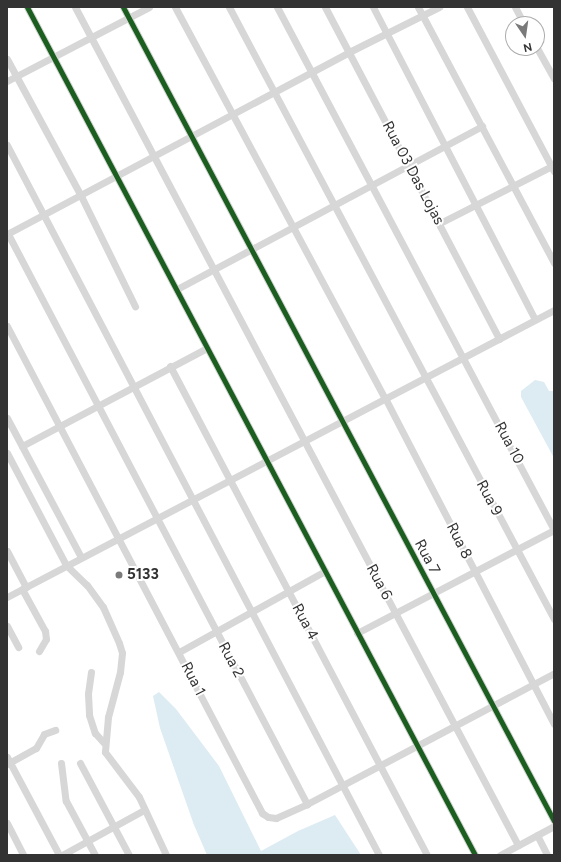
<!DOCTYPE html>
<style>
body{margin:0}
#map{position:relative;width:561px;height:862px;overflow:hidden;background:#fff;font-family:Figtree,sans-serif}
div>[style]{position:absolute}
.water>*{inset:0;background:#ddebf3}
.minor>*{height:7px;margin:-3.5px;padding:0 3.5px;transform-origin:3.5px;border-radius:3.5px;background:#d7d7d7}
.cycleway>*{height:5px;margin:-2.5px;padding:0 2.5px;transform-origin:2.5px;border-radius:2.5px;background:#1b5e20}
.dots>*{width:11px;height:11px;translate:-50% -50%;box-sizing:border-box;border:2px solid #fff;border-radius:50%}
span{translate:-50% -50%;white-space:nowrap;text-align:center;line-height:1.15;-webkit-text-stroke:4px #fff;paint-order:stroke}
.street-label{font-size:15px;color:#333}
.poi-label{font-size:15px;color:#333;font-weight:700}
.left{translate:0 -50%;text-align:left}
.frame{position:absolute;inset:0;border:8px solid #333;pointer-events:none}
.north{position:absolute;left:505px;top:16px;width:40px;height:40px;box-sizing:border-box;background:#fff;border:1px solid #adadad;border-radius:50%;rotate:167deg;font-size:11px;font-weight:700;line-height:16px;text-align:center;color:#333}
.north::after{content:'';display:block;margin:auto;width:14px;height:18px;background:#7a7a7a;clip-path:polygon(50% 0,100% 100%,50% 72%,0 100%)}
</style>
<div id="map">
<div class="water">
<i style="clip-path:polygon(535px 380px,544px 382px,549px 391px,554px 391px,554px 458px,521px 397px,521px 391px)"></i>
<i style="clip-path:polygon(159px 692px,176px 709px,219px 766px,261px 851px,298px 831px,335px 815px,361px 855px,207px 855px,194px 825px,160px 728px,153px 696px)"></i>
</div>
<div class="minor">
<i style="left:27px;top:7px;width:959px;rotate:62.15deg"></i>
<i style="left:75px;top:7px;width:948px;rotate:62.14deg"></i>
<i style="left:123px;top:7px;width:921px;rotate:62.1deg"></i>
<i style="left:175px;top:7px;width:444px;rotate:61.8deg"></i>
<i style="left:385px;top:398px;width:367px;rotate:62.6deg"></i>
<i style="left:229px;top:7px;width:693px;rotate:62.03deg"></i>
<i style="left:277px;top:7px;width:592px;rotate:62.09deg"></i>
<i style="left:325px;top:7px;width:375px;rotate:62.3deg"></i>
<i style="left:373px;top:7px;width:352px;rotate:62.6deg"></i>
<i style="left:418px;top:7px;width:290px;rotate:62deg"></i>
<i style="left:467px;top:7px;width:186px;rotate:62.1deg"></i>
<i style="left:515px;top:7px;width:19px;rotate:62deg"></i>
<i style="left:537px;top:48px;width:35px;rotate:61deg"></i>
<i style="left:7px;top:59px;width:156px;rotate:61.6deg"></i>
<i style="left:81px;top:196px;width:123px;rotate:63.9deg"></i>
<i style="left:7px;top:81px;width:160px;rotate:-27.5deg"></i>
<i style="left:7px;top:145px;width:802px;rotate:62.35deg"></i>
<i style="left:440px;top:223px;width:128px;rotate:-27deg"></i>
<i style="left:7px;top:234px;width:387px;rotate:-28deg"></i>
<i style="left:349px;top:52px;width:101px;rotate:-26.6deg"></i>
<i style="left:8px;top:234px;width:644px;rotate:62.32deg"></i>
<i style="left:177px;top:289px;width:346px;rotate:-28.1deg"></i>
<i style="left:7px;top:326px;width:550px;rotate:62.36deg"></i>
<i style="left:262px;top:813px;width:7px;rotate:34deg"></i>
<i style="left:268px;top:817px;width:8px;rotate:7deg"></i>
<i style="left:276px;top:818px;width:34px;rotate:-24deg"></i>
<i style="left:307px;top:804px;width:280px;rotate:-27.9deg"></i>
<i style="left:170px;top:366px;width:552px;rotate:62.28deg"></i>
<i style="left:7px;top:418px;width:157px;rotate:62deg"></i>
<i style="left:22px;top:446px;width:209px;rotate:-27.9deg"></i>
<i style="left:7px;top:453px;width:127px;rotate:62.2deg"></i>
<i style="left:66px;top:565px;width:29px;rotate:44deg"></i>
<i style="left:87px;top:585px;width:27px;rotate:54deg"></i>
<i style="left:103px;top:607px;width:39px;rotate:66deg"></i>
<i style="left:119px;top:643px;width:10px;rotate:73deg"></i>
<i style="left:122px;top:653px;width:19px;rotate:96deg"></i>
<i style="left:120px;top:672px;width:47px;rotate:104.9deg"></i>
<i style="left:108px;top:717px;width:35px;rotate:95deg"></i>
<i style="left:105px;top:752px;width:56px;rotate:52.9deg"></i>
<i style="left:139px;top:797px;width:64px;rotate:65deg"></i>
<i style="left:7px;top:551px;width:41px;rotate:62.2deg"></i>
<i style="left:22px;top:589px;width:48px;rotate:61.3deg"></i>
<i style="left:45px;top:631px;width:8px;rotate:83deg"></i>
<i style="left:46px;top:639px;width:14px;rotate:120deg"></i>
<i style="left:7px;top:597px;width:618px;rotate:-27.69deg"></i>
<i style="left:7px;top:626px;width:24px;rotate:62deg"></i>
<i style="left:357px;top:633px;width:222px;rotate:-27.6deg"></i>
<i style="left:179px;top:652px;width:167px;rotate:-29deg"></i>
<i style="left:91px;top:672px;width:22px;rotate:98deg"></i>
<i style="left:88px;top:694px;width:21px;rotate:87deg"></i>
<i style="left:89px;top:715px;width:19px;rotate:72deg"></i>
<i style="left:95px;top:733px;width:13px;rotate:48deg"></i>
<i style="left:7px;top:757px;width:111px;rotate:62deg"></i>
<i style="left:61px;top:763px;width:38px;rotate:83deg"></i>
<i style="left:66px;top:801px;width:61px;rotate:61.8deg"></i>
<i style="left:80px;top:763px;width:104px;rotate:62deg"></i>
<i style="left:7px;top:764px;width:33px;rotate:-29deg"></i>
<i style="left:36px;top:748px;width:16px;rotate:-60deg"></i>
<i style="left:44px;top:734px;width:12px;rotate:-20deg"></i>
<i style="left:7px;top:823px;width:36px;rotate:63deg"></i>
<i style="left:537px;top:835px;width:22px;rotate:63deg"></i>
<i style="left:62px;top:855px;width:94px;rotate:-28.8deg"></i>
<i style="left:500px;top:855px;width:61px;rotate:-28.2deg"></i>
</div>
<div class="cycleway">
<i style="left:27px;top:7px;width:959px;rotate:62.15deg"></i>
<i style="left:123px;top:7px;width:921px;rotate:62.1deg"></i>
</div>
<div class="dots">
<i style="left:119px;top:575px;background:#7a7a7a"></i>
</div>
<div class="street-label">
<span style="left:413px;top:173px;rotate:62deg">Rua 03 Das Lojas</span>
<span style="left:509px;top:443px;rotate:62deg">Rua 10</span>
<span style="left:489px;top:498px;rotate:62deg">Rua 9</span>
<span style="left:459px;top:541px;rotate:63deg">Rua 8</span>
<span style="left:427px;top:557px;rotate:62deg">Rua 7</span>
<span style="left:379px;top:582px;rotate:62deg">Rua 6</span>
<span style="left:305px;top:622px;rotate:62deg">Rua 4</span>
<span style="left:231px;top:660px;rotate:62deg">Rua 2</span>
<span style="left:193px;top:679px;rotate:63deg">Rua 1</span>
</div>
<div class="poi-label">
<span class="left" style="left:127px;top:575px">5133</span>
</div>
<div class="frame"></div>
<div class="north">N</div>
</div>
